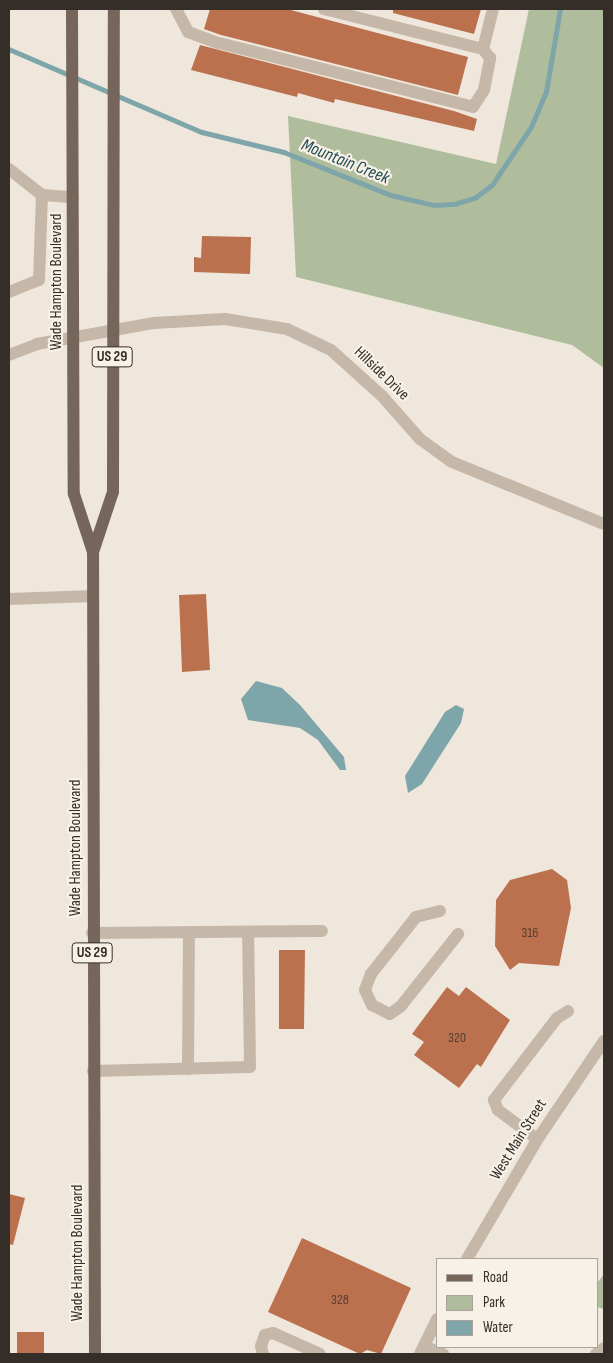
<!DOCTYPE html>
<style>
body{margin:0}
#map{position:relative;width:613px;height:1363px;overflow:hidden;background:#efe7dc;font-family:"Sofia Sans Condensed",sans-serif}
div>[style]{position:absolute}
.green>*{inset:0;background:#b0bd9d}
.water>*{inset:0;background:#7da5aa}
.stream>*{height:4.5px;margin:-2.25px;padding:0 2.25px;transform-origin:2.25px;border-radius:2.25px;background:#7da5aa}
.building>*{inset:0;background:#bb714e}
.minor>*{height:12px;margin:-6px;padding:0 6px;transform-origin:6px;border-radius:6px;background:#c6b8a9}
.major>*{height:12px;margin:-6px;padding:0 6px;transform-origin:6px;border-radius:6px;background:#75655a}
span{translate:-50% -50%;white-space:nowrap;text-align:center;line-height:1.15;-webkit-text-stroke:4.5px #f7f1e7;paint-order:stroke}
.number-label{font-size:14px;color:#563e32}
.number-label span{-webkit-text-stroke-width:0}
.shield-label span{padding:1px 4px;background:#f7f1e7;border:1px solid;border-radius:4px;-webkit-text-stroke-width:0}
.shield-label{font-size:15px;color:#342d28;font-weight:700}
.street-label{font-size:16px;color:#342d28}
.water-label{font-size:18px;color:#214b52;font-style:italic}
.frame{position:absolute;inset:0;border:10px solid #342d28;pointer-events:none}
.legend{position:absolute;left:436px;top:1258px;width:162px;height:90px;box-sizing:border-box;background:#f7f1e7;border:1px solid #a9a39b;margin:0;padding:6px 9px;list-style:none;font-size:15px;color:#342d28}
.legend li{display:flex;align-items:center;gap:10px;height:25px}
.legend b{width:25px;border:1px solid #a9a39b}
</style>
<div id="map">
<div class="green">
<i style="clip-path:polygon(529px 9px,604px 9px,604px 368px,572px 345px,296px 277px,288px 116px,496px 164px)"></i>
<i style="clip-path:polygon(604px 1274px,604px 1309px,597px 1307px,597px 1283px)"></i>
</div>
<div class="water">
<i style="clip-path:polygon(256px 681px,282px 688px,300px 705px,344px 757px,346px 770px,340px 770px,318px 740px,300px 728px,248px 720px,241px 699px)"></i>
<i style="clip-path:polygon(456px 705px,464px 709px,461px 723px,422px 784px,408px 793px,405px 776px,445px 712px)"></i>
</div>
<div class="stream">
<i style="left:9px;top:49px;width:210px;rotate:23.3deg"></i>
<i style="left:202px;top:132px;width:84px;rotate:13.7deg"></i>
<i style="left:284px;top:152px;width:115px;rotate:21.9deg"></i>
<i style="left:391px;top:195px;width:44px;rotate:13.1deg"></i>
<i style="left:434px;top:205px;width:21px;rotate:-3deg"></i>
<i style="left:455px;top:204px;width:22px;rotate:-18deg"></i>
<i style="left:476px;top:197px;width:20px;rotate:-37deg"></i>
<i style="left:492px;top:185px;width:70px;rotate:-56.1deg"></i>
<i style="left:531px;top:127px;width:38px;rotate:-67deg"></i>
<i style="left:546px;top:92px;width:84px;rotate:-80.4deg"></i>
</div>
<div class="building">
<i style="clip-path:polygon(210px 9px,287px 9px,468px 57px,458px 95px,221px 35px,204px 29px)"></i>
<i style="clip-path:polygon(393px 9px,481px 9px,474px 34px,393px 13px)"></i>
<i style="clip-path:polygon(200px 45px,454px 111px,477px 119px,474px 131px,335px 99px,334px 103px,298px 93px,297px 97px,191px 70px)"></i>
<i style="clip-path:polygon(202px 236px,251px 237px,250px 274px,194px 272px,194px 257px,201px 258px)"></i>
<i style="clip-path:polygon(206px 594px,210px 670px,182px 672px,179px 595px)"></i>
<i style="clip-path:polygon(552px 869px,567px 880px,571px 908px,559px 966px,519px 963px,510px 970px,495px 946px,496px 900px,510px 880px)"></i>
<i style="clip-path:polygon(279px 950px,305px 950px,304px 1029px,279px 1029px)"></i>
<i style="clip-path:polygon(447px 987px,459px 996px,466px 987px,510px 1020px,481px 1067px,477px 1064px,459px 1088px,414px 1055px,424px 1042px,412px 1034px)"></i>
<i style="clip-path:polygon(9px 1194px,25px 1198px,13px 1245px,9px 1244px)"></i>
<i style="clip-path:polygon(302px 1238px,411px 1288px,381px 1354px,367px 1350px,360px 1354px,268px 1312px)"></i>
<i style="clip-path:polygon(17px 1332px,44px 1332px,44px 1354px,17px 1354px)"></i>
</div>
<div class="minor">
<i style="left:176px;top:9px;width:26px;rotate:62deg"></i>
<i style="left:188px;top:32px;width:33px;rotate:20deg"></i>
<i style="left:219px;top:43px;width:262px;rotate:14.1deg"></i>
<i style="left:473px;top:107px;width:20px;rotate:-57deg"></i>
<i style="left:484px;top:90px;width:33px;rotate:-79deg"></i>
<i style="left:490px;top:58px;width:11px;rotate:-128deg"></i>
<i style="left:483px;top:49px;width:164px;rotate:-165.9deg"></i>
<i style="left:483px;top:49px;width:41px;rotate:-76deg"></i>
<i style="left:9px;top:169px;width:42px;rotate:38.2deg"></i>
<i style="left:42px;top:195px;width:31px;rotate:4deg"></i>
<i style="left:9px;top:292px;width:32px;rotate:-22deg"></i>
<i style="left:39px;top:280px;width:85px;rotate:-88deg"></i>
<i style="left:9px;top:355px;width:30px;rotate:-21deg"></i>
<i style="left:37px;top:344px;width:119px;rotate:-10.2deg"></i>
<i style="left:154px;top:323px;width:71px;rotate:-3.2deg"></i>
<i style="left:225px;top:319px;width:63px;rotate:9.2deg"></i>
<i style="left:287px;top:329px;width:49px;rotate:25.5deg"></i>
<i style="left:331px;top:350px;width:69px;rotate:42deg"></i>
<i style="left:382px;top:396px;width:57px;rotate:48.5deg"></i>
<i style="left:420px;top:439px;width:39px;rotate:36deg"></i>
<i style="left:452px;top:462px;width:164px;rotate:22.2deg"></i>
<i style="left:9px;top:599px;width:84px;rotate:-2deg"></i>
<i style="left:440px;top:911px;width:25px;rotate:166deg"></i>
<i style="left:416px;top:917px;width:73px;rotate:128.3deg"></i>
<i style="left:371px;top:974px;width:17px;rotate:111deg"></i>
<i style="left:365px;top:990px;width:17px;rotate:65deg"></i>
<i style="left:372px;top:1005px;width:20px;rotate:27deg"></i>
<i style="left:390px;top:1014px;width:14px;rotate:-36deg"></i>
<i style="left:401px;top:1006px;width:92px;rotate:-51.6deg"></i>
<i style="left:92px;top:933px;width:230px;rotate:-0.5deg"></i>
<i style="left:188px;top:1069px;width:137px;rotate:-89.6deg"></i>
<i style="left:93px;top:1071px;width:157px;rotate:-1.5deg"></i>
<i style="left:250px;top:1067px;width:135px;rotate:-90.8deg"></i>
<i style="left:537px;top:1139px;width:49px;rotate:-143.4deg"></i>
<i style="left:498px;top:1110px;width:11px;rotate:-112deg"></i>
<i style="left:494px;top:1100px;width:103px;rotate:-52.5deg"></i>
<i style="left:557px;top:1018px;width:13px;rotate:-32deg"></i>
<i style="left:467px;top:1259px;width:142px;rotate:-59.5deg"></i>
<i style="left:539px;top:1137px;width:116px;rotate:-55.9deg"></i>
<i style="left:424px;top:1346px;width:21px;rotate:23deg"></i>
<i style="left:263px;top:1354px;width:8px;rotate:-104deg"></i>
<i style="left:261px;top:1346px;width:12px;rotate:-70deg"></i>
<i style="left:265px;top:1335px;width:8px;rotate:-14deg"></i>
<i style="left:273px;top:1333px;width:51px;rotate:24.1deg"></i>
<i style="left:420px;top:1354px;width:39px;rotate:-64deg"></i>
<i style="left:596px;top:1354px;width:10px;rotate:-37deg"></i>
</div>
<div class="major">
<i style="left:72px;top:9px;width:485px;rotate:89.8deg"></i>
<i style="left:74px;top:494px;width:61px;rotate:71.9deg"></i>
<i style="left:95px;top:1354px;width:802px;rotate:-90.14deg"></i>
<i style="left:93px;top:552px;width:63px;rotate:-71.6deg"></i>
<i style="left:113px;top:492px;width:483px;rotate:-89.9deg"></i>
</div>
<div class="number-label">
<span style="left:530px;top:933px">316</span>
<span style="left:457px;top:1038px">320</span>
<span style="left:340px;top:1300px">328</span>
</div>
<div class="shield-label">
<span style="left:112px;top:357px">US 29</span>
<span style="left:92px;top:953px">US 29</span>
</div>
<div class="street-label">
<span style="left:57px;top:282px;rotate:-90deg">Wade Hampton Boulevard</span>
<span style="left:381px;top:374px;rotate:44deg">Hillside Drive</span>
<span style="left:76px;top:848px;rotate:-90deg">Wade Hampton Boulevard</span>
<span style="left:519px;top:1140px;rotate:-58deg">West Main Street</span>
<span style="left:78px;top:1253px;rotate:-90deg">Wade Hampton Boulevard</span>
</div>
<div class="water-label">
<span style="left:345px;top:162px;rotate:22deg">Mountain Creek</span>
</div>
<div class="frame"></div>
<ul class="legend">
<li><b style="height:6px;background:#75655a"></b>Road</li>
<li><b style="height:14px;background:#b0bd9d"></b>Park</li>
<li><b style="height:14px;background:#7da5aa"></b>Water</li>
</ul>
</div>
